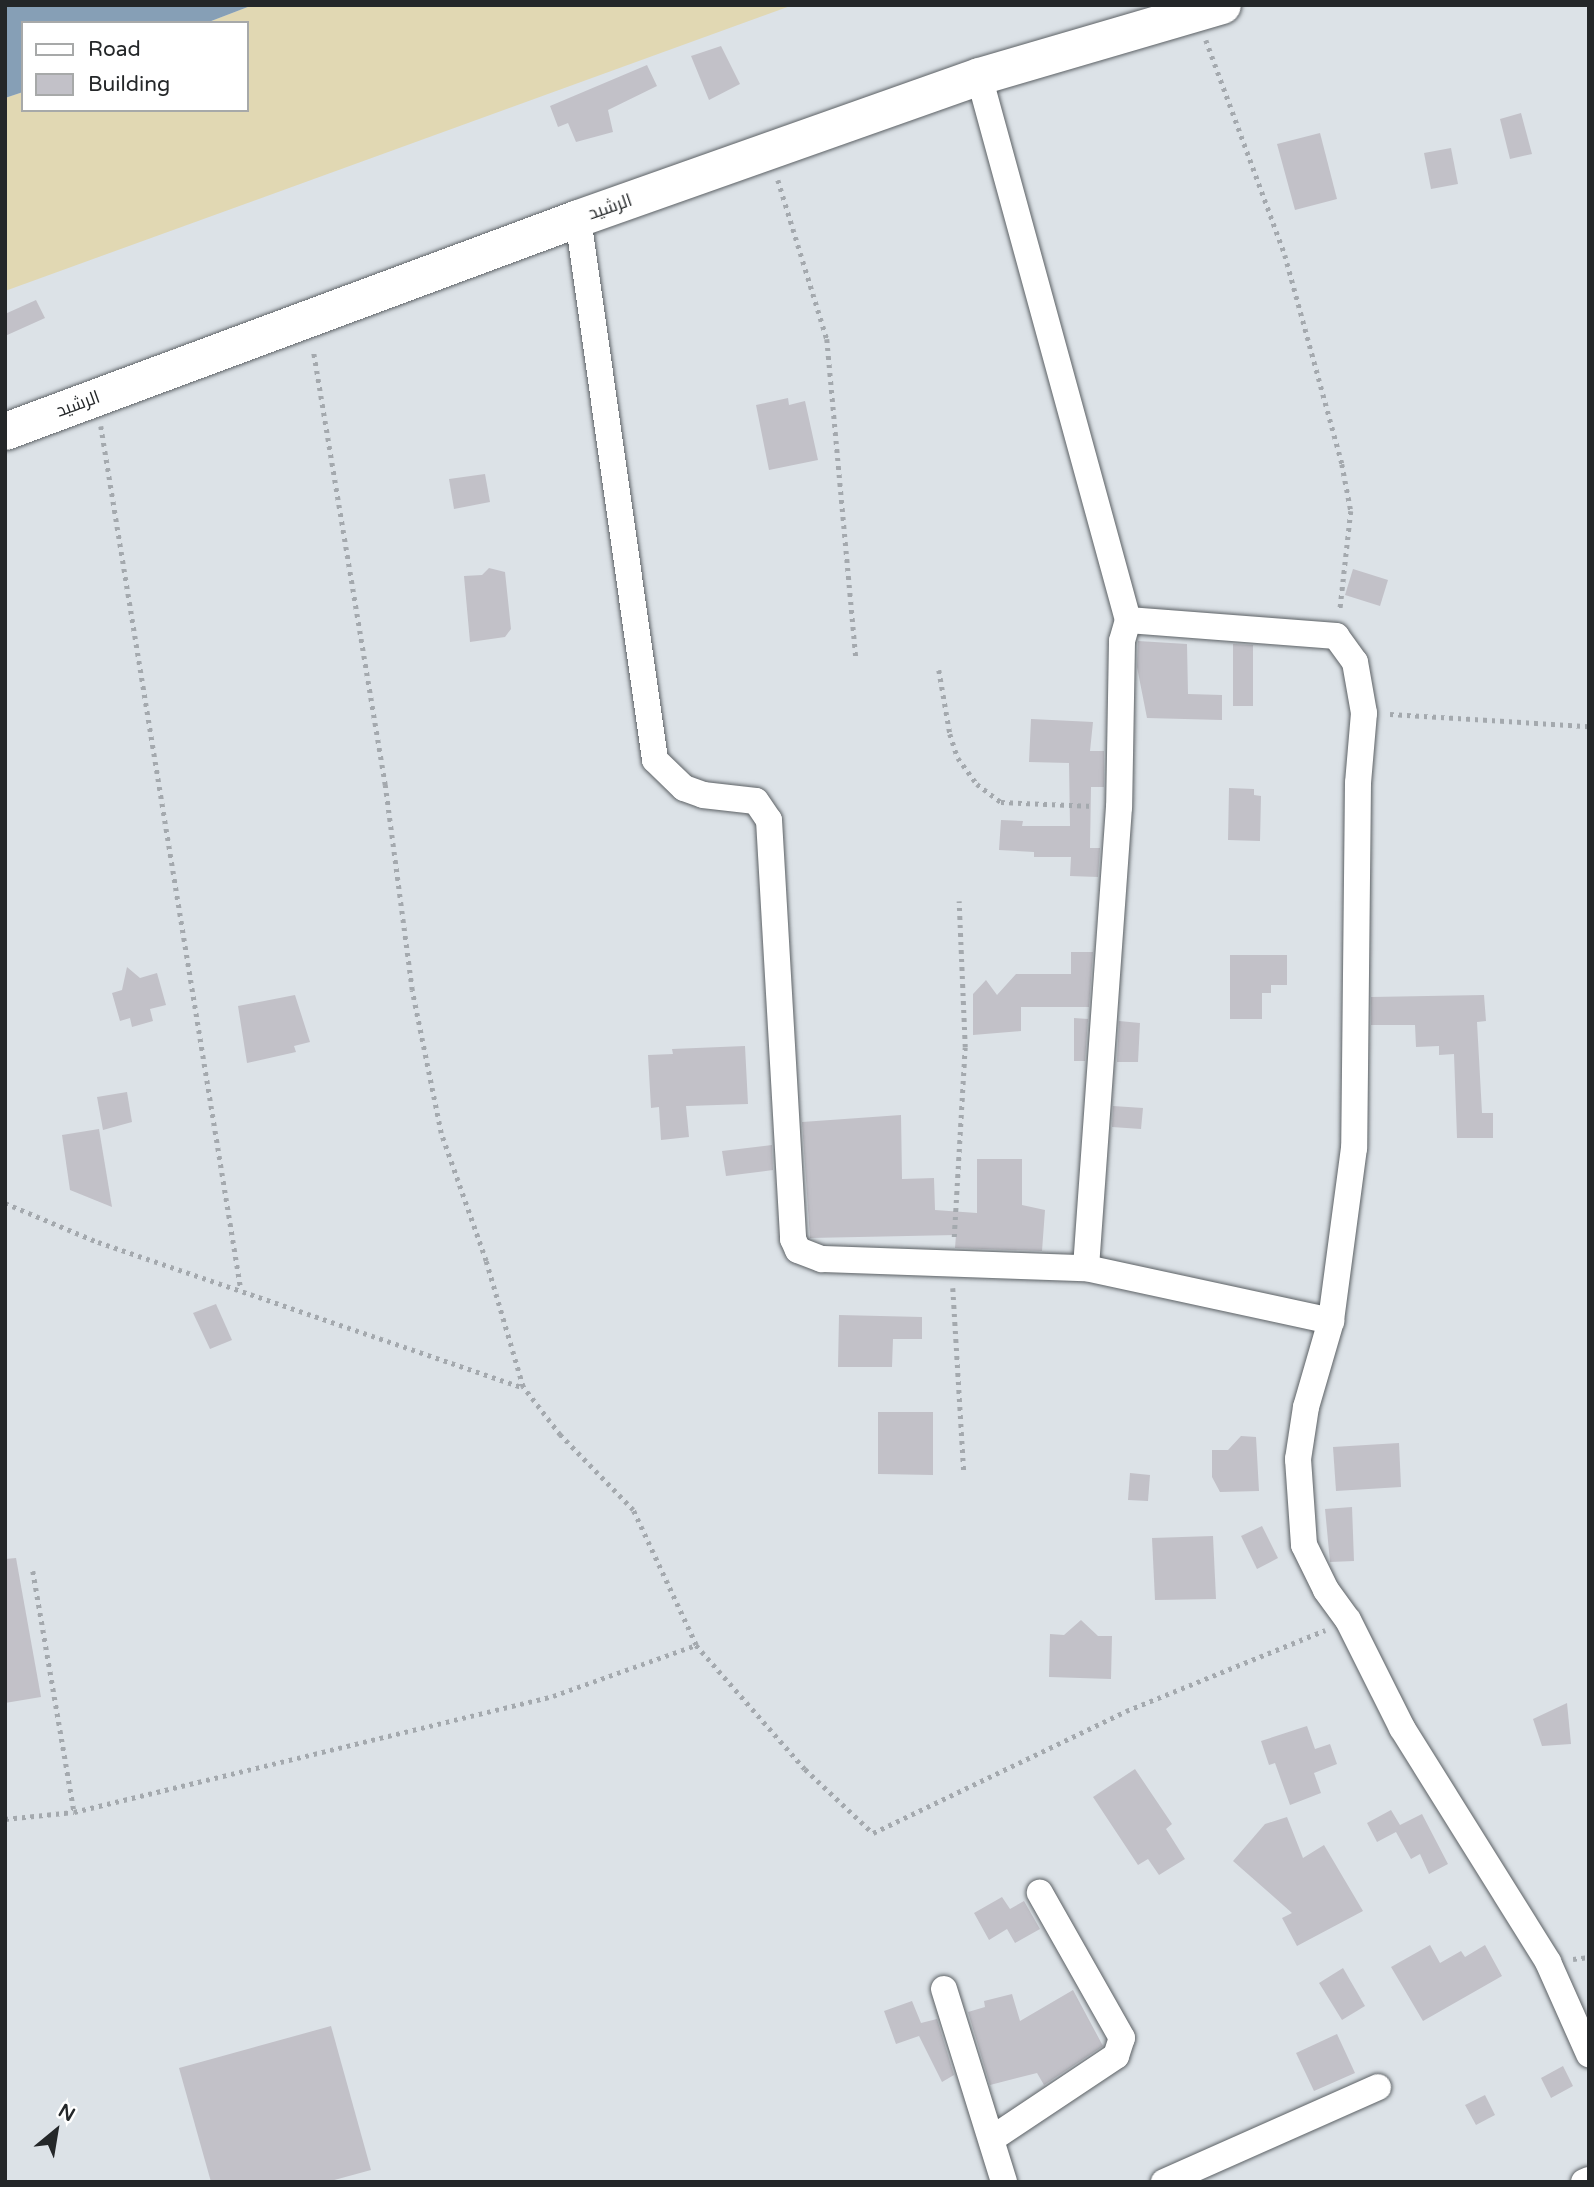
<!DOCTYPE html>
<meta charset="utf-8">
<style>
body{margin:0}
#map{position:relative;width:1594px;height:2187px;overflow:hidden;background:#dce2e7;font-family:"Varela Round",Cairo,sans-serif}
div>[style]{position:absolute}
.sand>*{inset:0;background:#e1d8b3}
.water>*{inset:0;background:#869fb6}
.building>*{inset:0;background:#c2c1c8}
.path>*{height:4.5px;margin-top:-2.25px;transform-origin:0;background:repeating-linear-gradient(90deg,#a4a9ae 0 3.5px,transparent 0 8.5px)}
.roads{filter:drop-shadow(0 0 2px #5c6165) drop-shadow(0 0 2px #5c6165)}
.minor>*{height:26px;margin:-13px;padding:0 13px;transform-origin:13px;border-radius:13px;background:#fff}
.secondary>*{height:37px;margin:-18.5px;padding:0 18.5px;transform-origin:18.5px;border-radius:18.5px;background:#fff}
span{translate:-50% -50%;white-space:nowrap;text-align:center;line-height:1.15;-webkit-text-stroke:6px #fff;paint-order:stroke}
.street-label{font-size:18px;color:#242729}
.frame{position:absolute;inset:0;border:7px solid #242729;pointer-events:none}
.legend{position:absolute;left:21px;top:21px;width:228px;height:91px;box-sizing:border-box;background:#fff;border:2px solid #a7a9a9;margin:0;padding:9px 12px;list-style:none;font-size:21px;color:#242729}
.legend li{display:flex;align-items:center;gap:14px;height:35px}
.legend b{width:35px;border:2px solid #a7a9a9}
.north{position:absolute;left:21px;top:2096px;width:70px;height:70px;-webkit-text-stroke:5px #fff;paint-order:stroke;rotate:30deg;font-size:19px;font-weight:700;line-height:28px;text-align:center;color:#242729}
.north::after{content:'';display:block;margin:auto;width:24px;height:32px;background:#242729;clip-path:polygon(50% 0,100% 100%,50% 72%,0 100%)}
</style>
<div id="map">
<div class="sand">
<i style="clip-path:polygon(253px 5px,793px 5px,5px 291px,5px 98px,23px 92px,23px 110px,247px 110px,247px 23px,206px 23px)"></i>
</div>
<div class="water">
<i style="clip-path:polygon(5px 5px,253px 5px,206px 23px,23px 23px,23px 92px,5px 98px)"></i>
</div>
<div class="building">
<i style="clip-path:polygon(721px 46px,740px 84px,709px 100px,691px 56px)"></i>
<i style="clip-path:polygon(647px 65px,657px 86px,608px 110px,613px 132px,576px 142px,568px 123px,558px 127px,550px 106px)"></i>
<i style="clip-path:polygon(1521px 113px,1532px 154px,1510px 159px,1500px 119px)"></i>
<i style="clip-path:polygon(1320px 133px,1337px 199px,1295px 210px,1277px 144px)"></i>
<i style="clip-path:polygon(1451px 148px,1458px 184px,1431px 189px,1424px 153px)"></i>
<i style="clip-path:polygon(36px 300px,45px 318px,5px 336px,5px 314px)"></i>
<i style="clip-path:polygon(788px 398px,789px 405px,805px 401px,818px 460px,769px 470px,756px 405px)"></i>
<i style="clip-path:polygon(485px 474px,490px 502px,454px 509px,449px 479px)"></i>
<i style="clip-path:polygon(489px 568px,505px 572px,511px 629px,505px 637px,470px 642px,464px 576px,482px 575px)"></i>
<i style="clip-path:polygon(1353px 569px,1388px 580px,1380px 606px,1345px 595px)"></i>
<i style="clip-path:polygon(1138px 641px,1187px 644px,1188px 694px,1222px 695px,1222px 720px,1147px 718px,1137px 667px)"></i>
<i style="clip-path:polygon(1233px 644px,1253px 645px,1253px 706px,1233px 706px)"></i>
<i style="clip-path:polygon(1031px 719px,1093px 722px,1090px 751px,1104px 751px,1104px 787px,1091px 787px,1090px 848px,1100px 848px,1098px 877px,1070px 876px,1071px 857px,1034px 857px,1034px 852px,999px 850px,1001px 820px,1023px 821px,1022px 826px,1070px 826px,1069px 763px,1029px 762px)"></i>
<i style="clip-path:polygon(1229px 788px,1254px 789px,1254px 795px,1261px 796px,1260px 841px,1228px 840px)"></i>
<i style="clip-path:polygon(1071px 952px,1093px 952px,1089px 1007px,1021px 1007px,1021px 1031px,973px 1035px,973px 994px,986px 980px,997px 995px,1016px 974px,1071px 974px)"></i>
<i style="clip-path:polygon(1230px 955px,1287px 955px,1287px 985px,1271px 985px,1271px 993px,1262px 993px,1262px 1019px,1230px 1019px)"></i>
<i style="clip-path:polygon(127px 967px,140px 978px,157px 973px,166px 1005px,150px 1009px,153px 1021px,132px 1027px,130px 1018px,120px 1021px,112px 993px,122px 990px)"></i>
<i style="clip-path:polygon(295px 995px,310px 1042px,294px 1046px,296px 1052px,247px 1063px,238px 1006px)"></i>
<i style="clip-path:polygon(1484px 995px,1486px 1021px,1477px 1022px,1482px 1113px,1493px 1113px,1493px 1138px,1457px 1138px,1454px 1054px,1439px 1055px,1439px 1046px,1416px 1047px,1415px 1025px,1371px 1025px,1371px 997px)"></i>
<i style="clip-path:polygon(1074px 1018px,1088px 1019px,1085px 1061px,1074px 1061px)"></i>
<i style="clip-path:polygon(1119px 1021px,1140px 1023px,1138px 1062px,1117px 1062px)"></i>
<i style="clip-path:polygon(745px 1046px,748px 1104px,686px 1106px,689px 1137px,661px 1140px,659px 1107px,651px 1108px,648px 1055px,673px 1054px,672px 1049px)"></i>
<i style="clip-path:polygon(127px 1092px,132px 1122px,103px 1130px,97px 1097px)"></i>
<i style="clip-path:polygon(1113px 1106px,1143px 1108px,1141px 1129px,1112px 1127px)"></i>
<i style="clip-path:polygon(901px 1115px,902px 1179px,934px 1178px,935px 1210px,977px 1213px,977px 1159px,1022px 1159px,1022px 1205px,1045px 1210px,1042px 1251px,955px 1248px,956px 1235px,810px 1238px,802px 1122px)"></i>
<i style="clip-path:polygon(99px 1129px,112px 1207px,70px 1190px,62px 1135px)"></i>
<i style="clip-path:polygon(772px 1145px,773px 1170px,726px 1176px,722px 1151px)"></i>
<i style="clip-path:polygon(216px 1304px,232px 1340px,210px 1349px,193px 1313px)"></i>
<i style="clip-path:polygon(839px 1315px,922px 1317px,922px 1339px,893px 1339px,892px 1367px,838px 1367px)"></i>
<i style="clip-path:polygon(878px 1412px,933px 1412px,933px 1475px,878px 1474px)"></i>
<i style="clip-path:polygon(1241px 1436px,1256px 1437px,1259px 1491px,1220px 1492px,1212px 1477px,1212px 1450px,1228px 1450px)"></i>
<i style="clip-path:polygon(1399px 1443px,1401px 1487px,1336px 1491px,1333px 1447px)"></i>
<i style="clip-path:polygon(1130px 1473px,1150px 1475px,1148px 1501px,1128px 1500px)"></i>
<i style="clip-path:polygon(1352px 1507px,1354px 1561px,1330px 1562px,1325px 1509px)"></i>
<i style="clip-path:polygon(1262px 1526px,1278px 1558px,1257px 1569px,1241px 1536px)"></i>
<i style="clip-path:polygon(1213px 1536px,1216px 1599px,1155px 1600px,1152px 1538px)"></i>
<i style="clip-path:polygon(16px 1558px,41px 1697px,5px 1703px,5px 1559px)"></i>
<i style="clip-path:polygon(1081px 1620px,1098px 1636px,1112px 1636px,1111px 1679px,1049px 1677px,1050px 1634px,1064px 1635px)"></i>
<i style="clip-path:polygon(1567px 1703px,1571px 1744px,1542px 1746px,1533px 1719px)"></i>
<i style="clip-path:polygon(1307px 1726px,1315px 1749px,1330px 1744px,1337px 1764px,1314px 1773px,1321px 1793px,1290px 1805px,1275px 1763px,1269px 1765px,1261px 1741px)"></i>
<i style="clip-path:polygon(1135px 1769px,1172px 1824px,1166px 1829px,1185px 1859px,1159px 1875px,1148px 1859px,1138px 1865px,1093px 1797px)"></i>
<i style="clip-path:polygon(1391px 1810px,1400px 1825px,1422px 1814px,1448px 1864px,1429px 1874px,1420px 1854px,1411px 1859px,1396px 1832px,1377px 1842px,1367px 1823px)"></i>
<i style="clip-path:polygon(1287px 1817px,1303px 1858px,1324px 1845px,1363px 1911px,1297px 1946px,1282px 1918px,1292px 1913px,1233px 1861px,1265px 1824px)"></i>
<i style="clip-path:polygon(1002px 1897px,1010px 1909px,1024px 1901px,1040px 1929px,1015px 1943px,1007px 1929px,989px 1940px,974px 1913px)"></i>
<i style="clip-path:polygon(1430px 1945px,1440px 1963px,1461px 1951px,1465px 1957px,1485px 1945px,1502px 1976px,1423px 2021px,1391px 1967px)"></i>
<i style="clip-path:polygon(1343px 1968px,1365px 2006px,1342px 2020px,1319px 1983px)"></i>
<i style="clip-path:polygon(1073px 1990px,1103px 2046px,1044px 2085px,1037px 2073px,990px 2085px,968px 2012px,985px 2007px,984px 2001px,1012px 1994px,1020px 2021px)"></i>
<i style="clip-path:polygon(912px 2001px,921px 2023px,937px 2019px,954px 2075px,942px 2082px,919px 2036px,896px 2044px,884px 2011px)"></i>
<i style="clip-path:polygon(331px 2026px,371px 2170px,327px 2182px,211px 2182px,179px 2068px)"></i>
<i style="clip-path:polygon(1337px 2034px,1355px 2073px,1314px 2091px,1296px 2053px)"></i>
<i style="clip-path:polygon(1563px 2066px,1573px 2086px,1551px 2098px,1541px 2078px)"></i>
<i style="clip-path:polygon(1485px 2095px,1495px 2115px,1476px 2125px,1465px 2105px)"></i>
</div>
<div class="path">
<i style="left:1206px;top:40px;width:229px;rotate:69.8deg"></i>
<i style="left:1285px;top:255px;width:217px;rotate:74.7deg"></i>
<i style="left:1342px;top:464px;width:48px;rotate:79.2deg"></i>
<i style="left:1351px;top:511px;width:100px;rotate:96.3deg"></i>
<i style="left:778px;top:180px;width:166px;rotate:72.9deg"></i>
<i style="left:827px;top:339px;width:320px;rotate:84.8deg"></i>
<i style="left:101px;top:426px;width:874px;rotate:80.79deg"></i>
<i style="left:939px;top:670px;width:65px;rotate:80.2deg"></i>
<i style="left:950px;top:734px;width:25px;rotate:72deg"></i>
<i style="left:958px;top:758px;width:32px;rotate:54deg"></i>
<i style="left:977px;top:784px;width:30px;rotate:37deg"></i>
<i style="left:1001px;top:802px;width:93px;rotate:2.5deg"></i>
<i style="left:1390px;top:714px;width:199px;rotate:3.5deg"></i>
<i style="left:5px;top:1203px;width:101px;rotate:22.8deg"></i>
<i style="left:98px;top:1242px;width:448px;rotate:18.9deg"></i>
<i style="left:954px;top:1237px;width:190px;rotate:-86.7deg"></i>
<i style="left:965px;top:1047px;width:146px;rotate:-92.4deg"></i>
<i style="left:953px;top:1288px;width:185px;rotate:86.6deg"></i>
<i style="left:33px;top:1571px;width:244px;rotate:80.3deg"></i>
<i style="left:696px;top:1645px;width:165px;rotate:48.7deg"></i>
<i style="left:805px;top:1769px;width:93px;rotate:43.3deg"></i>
<i style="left:873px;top:1833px;width:281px;rotate:-25.7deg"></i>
<i style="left:1126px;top:1711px;width:215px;rotate:-22.1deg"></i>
<i style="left:5px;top:1819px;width:69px;rotate:-5.8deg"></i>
<i style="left:74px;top:1812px;width:493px;rotate:-13.6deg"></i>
<i style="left:553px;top:1696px;width:152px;rotate:-19.6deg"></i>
<i style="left:696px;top:1645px;width:149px;rotate:-115deg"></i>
<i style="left:633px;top:1510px;width:105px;rotate:-134.2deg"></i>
<i style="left:560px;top:1435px;width:61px;rotate:-127.6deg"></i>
<i style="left:523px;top:1387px;width:131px;rotate:-106.4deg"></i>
<i style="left:486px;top:1261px;width:136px;rotate:-109.4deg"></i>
<i style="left:441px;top:1133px;width:146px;rotate:-101.5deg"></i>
<i style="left:412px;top:990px;width:207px;rotate:-97.5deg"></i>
<i style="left:385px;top:785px;width:441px;rotate:-99.4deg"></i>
<i style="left:1573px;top:1959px;width:16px;rotate:-7deg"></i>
</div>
<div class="roads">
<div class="minor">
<i style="left:979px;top:76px;width:564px;rotate:74.68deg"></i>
<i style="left:1128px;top:620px;width:22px;rotate:106deg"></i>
<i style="left:1122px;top:641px;width:166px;rotate:91deg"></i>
<i style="left:1119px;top:807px;width:462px;rotate:94.1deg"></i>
<i style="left:578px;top:218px;width:547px;rotate:81.91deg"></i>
<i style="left:655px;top:760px;width:40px;rotate:44deg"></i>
<i style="left:684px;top:788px;width:20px;rotate:20deg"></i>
<i style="left:703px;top:795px;width:53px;rotate:6.5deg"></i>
<i style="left:756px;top:801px;width:23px;rotate:56deg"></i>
<i style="left:769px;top:820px;width:420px;rotate:86.7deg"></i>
<i style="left:793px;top:1239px;width:12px;rotate:66deg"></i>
<i style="left:798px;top:1250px;width:26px;rotate:21deg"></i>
<i style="left:822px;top:1259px;width:264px;rotate:2deg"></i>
<i style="left:1086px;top:1268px;width:251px;rotate:12.2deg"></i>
<i style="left:1128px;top:620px;width:209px;rotate:4.4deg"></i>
<i style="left:1336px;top:636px;width:32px;rotate:54deg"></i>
<i style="left:1355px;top:662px;width:52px;rotate:80deg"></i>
<i style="left:1364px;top:713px;width:70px;rotate:94.9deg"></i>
<i style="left:1358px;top:783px;width:365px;rotate:90.6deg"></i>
<i style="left:1354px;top:1148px;width:175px;rotate:97.6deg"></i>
<i style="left:1331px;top:1321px;width:90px;rotate:106.2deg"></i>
<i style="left:1306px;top:1407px;width:53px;rotate:98.7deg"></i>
<i style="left:1298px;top:1459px;width:86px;rotate:86deg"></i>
<i style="left:1304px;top:1545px;width:50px;rotate:63.9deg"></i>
<i style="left:1326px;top:1590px;width:37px;rotate:54deg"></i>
<i style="left:1348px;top:1620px;width:121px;rotate:63.4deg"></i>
<i style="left:1402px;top:1728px;width:276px;rotate:58deg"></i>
<i style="left:1548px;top:1962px;width:101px;rotate:66deg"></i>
<i style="left:944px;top:1989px;width:202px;rotate:72.7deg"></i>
<i style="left:993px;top:2138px;width:148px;rotate:-33.7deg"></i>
<i style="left:1116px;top:2056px;width:19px;rotate:-72deg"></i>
<i style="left:1122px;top:2038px;width:167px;rotate:-119.5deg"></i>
<i style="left:1164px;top:2182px;width:234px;rotate:-23.9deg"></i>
<i style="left:1584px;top:2182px;width:5px;rotate:-22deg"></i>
</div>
<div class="secondary">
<i style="left:5px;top:431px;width:611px;rotate:-20.39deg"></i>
<i style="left:578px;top:218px;width:425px;rotate:-19.5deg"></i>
<i style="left:979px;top:76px;width:253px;rotate:-16.3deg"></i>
</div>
</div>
<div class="street-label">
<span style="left:610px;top:207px;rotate:-19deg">الرشيد</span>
<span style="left:78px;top:404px;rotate:-20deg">الرشيد</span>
</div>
<div class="frame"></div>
<ul class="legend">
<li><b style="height:9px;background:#fff"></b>Road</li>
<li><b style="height:19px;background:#c2c1c8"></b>Building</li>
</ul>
<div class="north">N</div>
</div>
